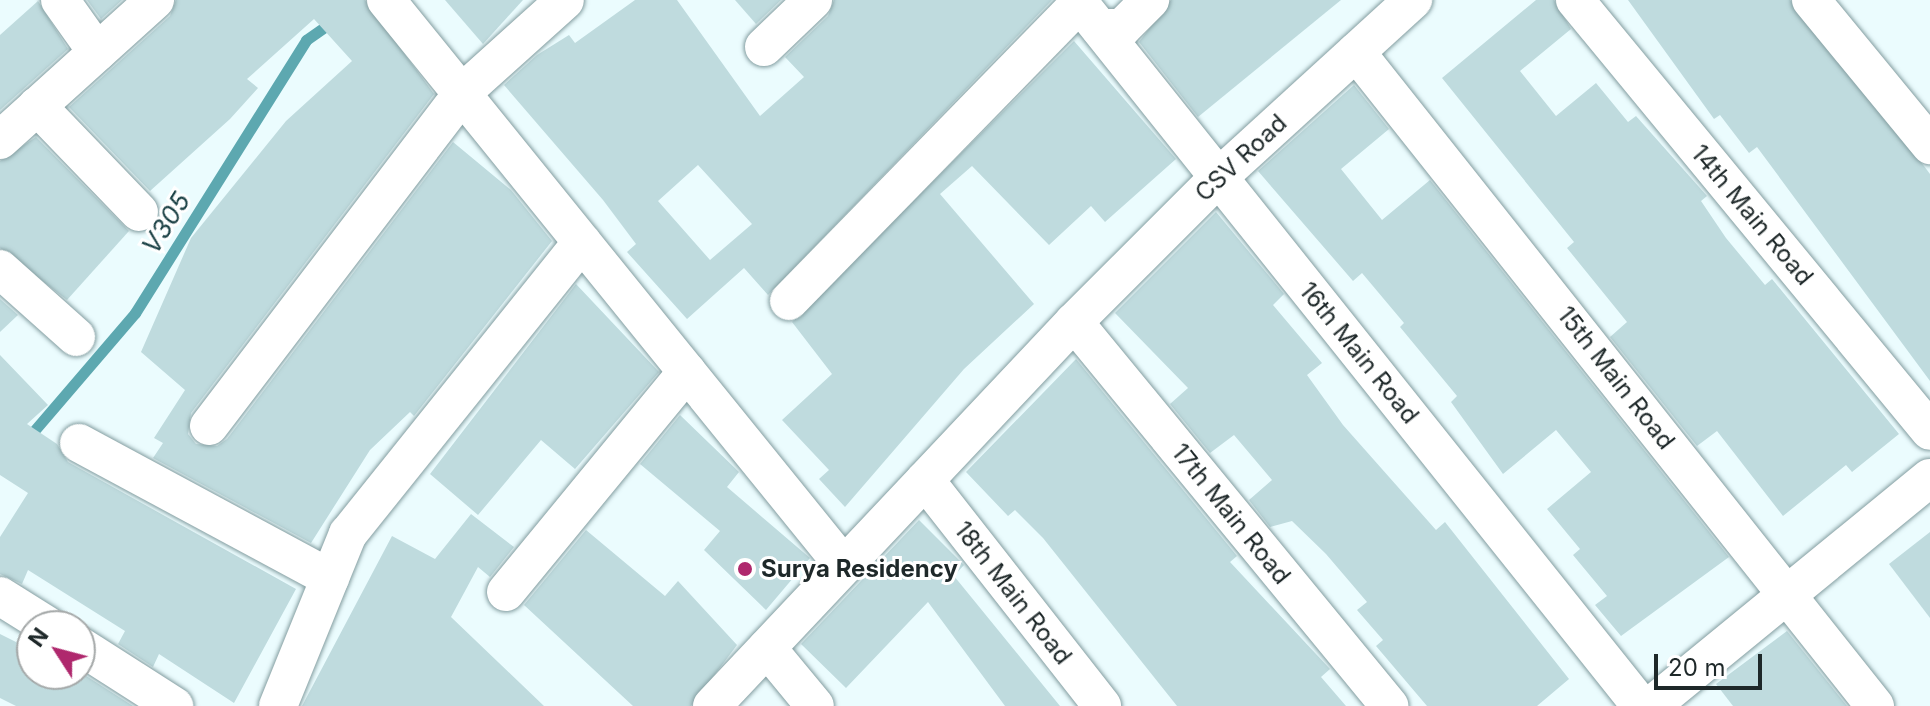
<!DOCTYPE html>
<style>
body{margin:0}
#map{position:relative;width:1930px;height:706px;overflow:hidden;background:#ebfcfe;font-family:Inter,sans-serif}
div>[style]{position:absolute}
.stream>*{height:11px;margin:-5.5px;padding:0 5.5px;transform-origin:5.5px;border-radius:5.5px;background:#5da8b0}
.building>*{inset:0;background:#bfdbde}
.roads{filter:drop-shadow(0 0 2px #839da0) drop-shadow(0 0 2px #839da0)}
.minor>*{height:38px;margin:-19px;padding:0 19px;transform-origin:19px;border-radius:19px;background:#fff}
.dots>*{width:22px;height:22px;translate:-50% -50%;box-sizing:border-box;border:4px solid #fff;border-radius:50%}
span{translate:-50% -50%;white-space:nowrap;text-align:center;line-height:1.15;-webkit-text-stroke:6px #fff;paint-order:stroke}
.street-label{font-size:24px;color:#1e2829}
.poi-label{font-size:24px;color:#1e2829;font-weight:700}
.left{translate:0 -50%;text-align:left}
.water-label{font-size:26px;color:#1e4347;font-style:italic}
.north{position:absolute;left:16px;top:610px;width:80px;height:80px;box-sizing:border-box;background:#fff;border:2px solid #a5a9a9;border-radius:50%;rotate:306deg;font-size:22px;font-weight:700;line-height:32px;text-align:center;color:#1e2829}
.north::after{content:'';display:block;margin:auto;width:28px;height:36px;background:#af286d;clip-path:polygon(50% 0,100% 100%,50% 72%,0 100%)}
.scale{position:absolute;left:1654px;top:654px;width:108px;height:36px;box-sizing:border-box;border:4px solid #1e2829;border-top:0;padding-left:10px;font-size:24px;line-height:28px;white-space:nowrap;color:#1e2829;-webkit-text-stroke:6px #fff;paint-order:stroke}
</style>
<div id="map">
<div class="stream">
<i style="left:27px;top:439px;width:166px;rotate:-49.4deg"></i>
<i style="left:135px;top:313px;width:322px;rotate:-57.9deg"></i>
<i style="left:306px;top:40px;width:35px;rotate:-35deg"></i>
</div>
<div class="building">
<i style="clip-path:polygon(87px 0,122px 0,101px 19px)"></i>
<i style="clip-path:polygon(176px 0,365px 0,434px 94px,191px 413px,188px 434px,196px 444px,217px 446px,227px 439px,453px 142px,511px 190px,552px 241px,414px 416px,410px 412px,370px 450px,311px 543px,153px 458px,163px 443px,154px 438px,185px 390px,141px 352px,191px 238px,286px 121px,352px 61px,314px 19px,247px 79px,258px 88px,230px 119px,150px 191px,69px 107px,170px 16px)"></i>
<i style="clip-path:polygon(445px 0,523px 0,483px 44px)"></i>
<i style="clip-path:polygon(evenodd,635px 0,677px 0,760px 116px,804px 77px,785px 57px,828px 16px,834px 0,1052px 0,768px 295px,744px 268px,687px 319px,627px 252px,636px 244px,603px 200px,504px 85px,537px 55px,569px 35px,575px 43px,635px 0,698px 165px,752px 224px,710px 260px,658px 201px,698px 165px)"></i>
<i style="clip-path:polygon(735px 0,781px 0,756px 24px)"></i>
<i style="clip-path:polygon(1171px 0,1341px 0,1198px 117px,1139px 42px)"></i>
<i style="clip-path:polygon(1536px 0,1554px 0,1571px 29px,1520px 71px,1556px 116px,1596px 83px,1628px 122px,1636px 116px,1707px 196px,1701px 201px,1726px 238px,1765px 285px,1772px 279px,1899px 434px,1852px 472px,1846px 465px,1783px 516px,1717px 431px,1697px 446px,1610px 337px,1627px 322px,1567px 248px,1574px 242px,1442px 78px)"></i>
<i style="clip-path:polygon(1628px 0,1790px 0,1924px 166px,1930px 174px,1930px 381px,1757px 147px,1749px 153px,1720px 115px,1714px 119px)"></i>
<i style="clip-path:polygon(38px 1px,68px 49px,0 110px,0 35px)"></i>
<i style="clip-path:polygon(1074px 41px,1176px 159px,1105px 222px,1091px 206px,1049px 245px,972px 166px,940px 194px,1034px 304px,964px 369px,845px 507px,819px 479px,829px 470px,782px 420px,832px 374px,792px 322px)"></i>
<i style="clip-path:polygon(1354px 85px,1389px 129px,1341px 169px,1382px 220px,1430px 180px,1729px 557px,1621px 636px,1595px 605px,1607px 596px,1573px 555px,1580px 549px,1547px 509px,1591px 472px,1556px 430px,1503px 474px,1451px 402px,1457px 396px,1400px 327px,1404px 323px,1362px 273px,1353px 281px,1258px 171px)"></i>
<i style="clip-path:polygon(36px 137px,129px 231px,67px 300px,0 248px,0 161px)"></i>
<i style="clip-path:polygon(1216px 212px,1284px 294px,1273px 305px,1322px 363px,1307px 375px,1343px 425px,1436px 530px,1445px 522px,1569px 679px,1537px 706px,1427px 706px,1376px 646px,1383px 640px,1357px 610px,1367px 602px,1326px 554px,1292px 521px,1270px 527px,1249px 500px,1272px 480px,1234px 435px,1210px 453px,1170px 404px,1188px 388px,1115px 313px)"></i>
<i style="clip-path:polygon(576px 284px,659px 372px,575px 469px,541px 440px,478px 515px,430px 474px)"></i>
<i style="clip-path:polygon(0 299px,18px 315px,0 332px)"></i>
<i style="clip-path:polygon(0 355px,48px 405px,27px 424px,57px 444px,68px 462px,296px 589px,234px 703px,159px 654px,153px 667px,118px 644px,125px 631px,28px 570px,22px 584px,0 574px,0 537px,28px 493px,0 475px)"></i>
<i style="clip-path:polygon(1076px 359px,1237px 556px,1230px 562px,1330px 669px,1321px 677px,1346px 706px,1177px 706px,1043px 538px,1015px 510px,1008px 516px,966px 472px)"></i>
<i style="clip-path:polygon(680px 415px,739px 472px,727px 487px,810px 558px,766px 610px,704px 550px,720px 531px,640px 464px)"></i>
<i style="clip-path:polygon(471px 514px,514px 547px,490px 577px,478px 567px,451px 617px,544px 706px,302px 706px,392px 536px,435px 559px)"></i>
<i style="clip-path:polygon(919px 520px,964px 565px,954px 576px,1060px 706px,1005px 706px,928px 602px,846px 688px,801px 644px)"></i>
<i style="clip-path:polygon(586px 530px,665px 596px,678px 581px,737px 645px,691px 706px,633px 706px,524px 605px)"></i>
<i style="clip-path:polygon(1930px 532px,1930px 618px,1889px 564px)"></i>
<i style="clip-path:polygon(1787px 631px,1847px 706px,1733px 706px,1716px 684px)"></i>
<i style="clip-path:polygon(0 634px,32px 650px,32px 674px,80px 672px,133px 706px,16px 706px,0 698px)"></i>
</div>
<div class="roads">
<div class="minor">
<i style="left:60px;top:0;width:64px;rotate:54.6deg"></i>
<i style="left:386px;top:0;width:728px;rotate:51.02deg"></i>
<i style="left:1077px;top:0;width:904px;rotate:51.38deg"></i>
<i style="left:1575px;top:0;width:558px;rotate:50.52deg"></i>
<i style="left:1811px;top:0;width:188px;rotate:50.6deg"></i>
<i style="left:1100px;top:28px;width:22px"></i>
<i style="left:1122px;top:28px;width:40px;rotate:-45deg"></i>
<i style="left:764px;top:47px;width:68px;rotate:-43.8deg"></i>
<i style="left:1356px;top:52px;width:835px;rotate:51.57deg"></i>
<i style="left:37px;top:106px;width:147px;rotate:46.1deg"></i>
<i style="left:0;top:140px;width:209px;rotate:-42.1deg"></i>
<i style="left:0;top:269px;width:102px;rotate:41.8deg"></i>
<i style="left:789px;top:301px;width:417px;rotate:-45.7deg"></i>
<i style="left:1074px;top:322px;width:497px;rotate:50.6deg"></i>
<i style="left:209px;top:426px;width:420px;rotate:-52.7deg"></i>
<i style="left:463px;top:92px;width:137px;rotate:-42deg"></i>
<i style="left:79px;top:443px;width:285px;rotate:28.3deg"></i>
<i style="left:925px;top:480px;width:287px;rotate:51.9deg"></i>
<i style="left:506px;top:592px;width:285px;rotate:-50.6deg"></i>
<i style="left:0;top:596px;width:57px;rotate:32deg"></i>
<i style="left:80px;top:646px;width:112px;rotate:32.6deg"></i>
<i style="left:767px;top:648px;width:75px;rotate:50.4deg"></i>
<i style="left:278px;top:706px;width:186px;rotate:-67.9deg"></i>
<i style="left:348px;top:534px;width:374px;rotate:-51.3deg"></i>
<i style="left:712px;top:706px;width:528px;rotate:-46.69deg"></i>
<i style="left:1074px;top:322px;width:205px;rotate:-45deg"></i>
<i style="left:1219px;top:177px;width:263px;rotate:-42.4deg"></i>
<i style="left:1651px;top:706px;width:360px;rotate:-39.3deg"></i>
</div>
</div>
<div class="dots">
<i style="left:745px;top:569px;background:#af286d"></i>
</div>
<div class="street-label">
<span style="left:1241px;top:158px;rotate:-43deg">CSV Road</span>
<span style="left:1752px;top:215px;rotate:50deg">14th Main Road</span>
<span style="left:1359px;top:353px;rotate:51deg">16th Main Road</span>
<span style="left:1616px;top:378px;rotate:52deg">15th Main Road</span>
<span style="left:1231px;top:514px;rotate:51deg">17th Main Road</span>
<span style="left:1013px;top:593px;rotate:52deg">18th Main Road</span>
</div>
<div class="poi-label">
<span class="left" style="left:761px;top:569px">Surya Residency</span>
</div>
<div class="water-label">
<span style="left:166px;top:223px;rotate:-58deg">V305</span>
</div>
<div class="north">N</div>
<div class="scale">20 m</div>
</div>
